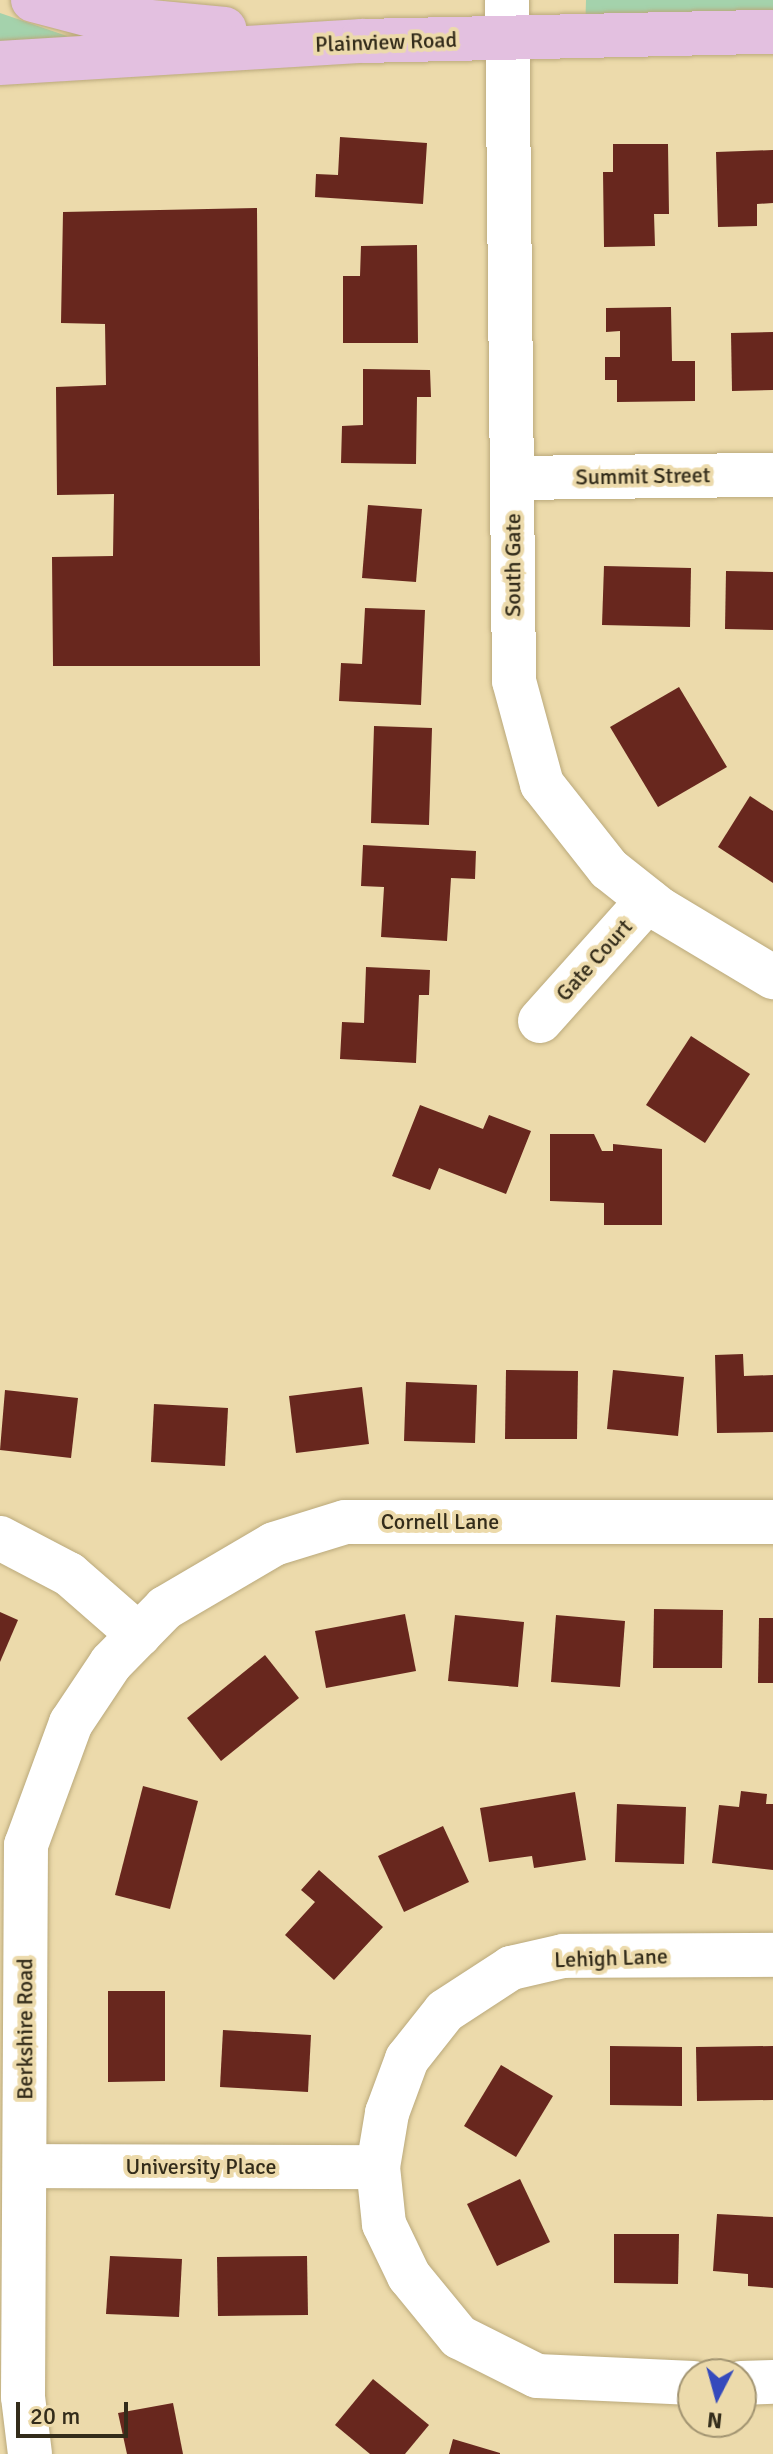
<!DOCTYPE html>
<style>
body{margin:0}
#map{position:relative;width:773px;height:2454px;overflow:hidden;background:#ecdaab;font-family:Signika,sans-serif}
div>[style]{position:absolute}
.green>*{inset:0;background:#a4d2ac}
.building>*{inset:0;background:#68271e}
.roads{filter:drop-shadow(0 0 2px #baa97b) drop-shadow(0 0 2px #baa97b)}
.minor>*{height:44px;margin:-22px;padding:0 22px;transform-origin:22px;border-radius:22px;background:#fff}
.major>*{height:44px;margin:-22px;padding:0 22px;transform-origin:22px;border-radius:22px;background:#e3c0e0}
span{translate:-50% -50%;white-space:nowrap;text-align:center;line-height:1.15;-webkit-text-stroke:8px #ecdaab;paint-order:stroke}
.street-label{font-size:22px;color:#332c1a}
.north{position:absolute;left:677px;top:2358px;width:80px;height:80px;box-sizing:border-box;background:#ecdaab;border:2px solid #a29471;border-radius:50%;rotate:186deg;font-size:22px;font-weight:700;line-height:32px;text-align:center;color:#332c1a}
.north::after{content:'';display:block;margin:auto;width:28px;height:36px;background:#354abc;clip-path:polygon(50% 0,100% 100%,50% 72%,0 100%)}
.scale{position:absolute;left:16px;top:2402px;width:112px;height:36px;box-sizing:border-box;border:4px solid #332c1a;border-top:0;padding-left:10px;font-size:24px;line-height:28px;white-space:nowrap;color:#332c1a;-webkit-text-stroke:6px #ecdaab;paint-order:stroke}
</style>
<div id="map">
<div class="green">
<i style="clip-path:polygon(586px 0,773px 0,773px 31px,585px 35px)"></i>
<i style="clip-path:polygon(0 13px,67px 36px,68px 49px,0 50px)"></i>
</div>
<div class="building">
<i style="clip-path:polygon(340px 137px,427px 143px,423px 204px,315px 197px,316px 174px,338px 175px)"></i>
<i style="clip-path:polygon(613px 144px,668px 144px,669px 214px,654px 214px,655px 246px,604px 247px,603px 172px,613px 172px)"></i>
<i style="clip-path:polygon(773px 150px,773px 203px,757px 204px,757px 226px,718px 227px,716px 152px)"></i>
<i style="clip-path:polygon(257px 208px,260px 666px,53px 666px,52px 557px,113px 556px,114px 494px,57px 495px,56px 387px,106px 385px,105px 324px,61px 323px,63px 212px)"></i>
<i style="clip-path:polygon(417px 245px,418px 343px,343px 343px,343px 276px,360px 276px,361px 246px)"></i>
<i style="clip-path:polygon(671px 307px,672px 361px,695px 361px,695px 401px,617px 402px,617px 380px,605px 380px,605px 357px,620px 357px,620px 331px,606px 332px,606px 308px)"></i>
<i style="clip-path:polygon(773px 332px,773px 390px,732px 391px,731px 333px)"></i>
<i style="clip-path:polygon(363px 369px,430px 370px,431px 397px,417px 397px,416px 464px,341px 463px,342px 426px,363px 425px)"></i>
<i style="clip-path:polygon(368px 505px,422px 509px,416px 582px,362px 578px)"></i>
<i style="clip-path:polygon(604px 566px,691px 568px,690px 627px,602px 625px)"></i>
<i style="clip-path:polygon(726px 571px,773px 572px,773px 630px,725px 629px)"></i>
<i style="clip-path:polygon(365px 608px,425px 610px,421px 705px,339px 701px,341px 663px,362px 664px)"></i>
<i style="clip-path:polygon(679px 687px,727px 767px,658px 807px,610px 727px)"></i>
<i style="clip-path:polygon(374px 726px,432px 728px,429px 825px,371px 823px)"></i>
<i style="clip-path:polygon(750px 796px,773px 811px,773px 883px,718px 847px)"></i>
<i style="clip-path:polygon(363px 845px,476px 851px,475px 879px,451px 878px,447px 941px,381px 937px,384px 887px,361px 886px)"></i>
<i style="clip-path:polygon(366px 967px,430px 970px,429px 995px,419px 995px,416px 1063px,340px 1059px,342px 1022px,364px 1023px)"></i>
<i style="clip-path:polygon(691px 1036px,750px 1074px,705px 1143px,646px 1105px)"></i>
<i style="clip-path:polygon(420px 1105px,483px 1129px,489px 1115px,531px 1131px,506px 1194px,439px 1168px,430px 1190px,392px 1176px)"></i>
<i style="clip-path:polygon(550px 1134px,594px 1134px,602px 1151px,613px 1151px,613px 1144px,662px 1149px,662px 1225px,604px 1225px,604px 1203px,550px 1201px)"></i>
<i style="clip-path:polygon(743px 1354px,744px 1376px,773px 1375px,773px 1432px,717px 1433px,715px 1355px)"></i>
<i style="clip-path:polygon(506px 1370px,578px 1371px,577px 1439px,505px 1439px)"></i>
<i style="clip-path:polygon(613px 1370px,684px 1377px,678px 1436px,607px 1429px)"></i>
<i style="clip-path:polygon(406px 1382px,477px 1385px,475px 1443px,404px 1441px)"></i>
<i style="clip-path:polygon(362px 1387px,369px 1444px,296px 1453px,289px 1396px)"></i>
<i style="clip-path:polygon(5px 1390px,78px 1398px,71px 1458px,0 1450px)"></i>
<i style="clip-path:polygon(154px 1404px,228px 1408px,225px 1466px,151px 1462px)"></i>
<i style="clip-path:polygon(654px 1609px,723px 1610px,722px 1668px,653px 1668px)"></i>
<i style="clip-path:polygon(0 1612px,18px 1620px,0 1662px)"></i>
<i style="clip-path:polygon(405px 1614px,416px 1671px,326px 1688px,315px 1631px)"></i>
<i style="clip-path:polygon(455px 1615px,524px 1622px,518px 1687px,448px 1681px)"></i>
<i style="clip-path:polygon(556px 1615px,625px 1621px,620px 1687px,551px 1682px)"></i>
<i style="clip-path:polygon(759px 1618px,773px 1618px,773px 1683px,758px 1683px)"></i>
<i style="clip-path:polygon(265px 1655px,299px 1698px,221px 1761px,187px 1718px)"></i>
<i style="clip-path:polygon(143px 1786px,198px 1801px,170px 1909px,115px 1895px)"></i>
<i style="clip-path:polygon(741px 1791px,767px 1794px,766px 1804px,773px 1804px,773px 1870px,712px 1863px,719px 1805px,739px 1807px)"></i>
<i style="clip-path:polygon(575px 1792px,586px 1860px,534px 1868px,532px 1856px,489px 1862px,480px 1808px)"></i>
<i style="clip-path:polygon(617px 1804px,686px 1807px,684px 1864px,615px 1862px)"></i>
<i style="clip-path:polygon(443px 1826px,469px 1882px,404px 1912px,378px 1856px)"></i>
<i style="clip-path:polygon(319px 1870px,383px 1927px,334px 1980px,285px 1935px,315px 1902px,301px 1890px)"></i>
<i style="clip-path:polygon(108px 1991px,165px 1991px,165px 2081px,108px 2082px)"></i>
<i style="clip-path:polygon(223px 2030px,311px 2035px,308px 2092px,220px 2087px)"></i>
<i style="clip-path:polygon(610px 2046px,682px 2047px,682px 2106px,610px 2105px)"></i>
<i style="clip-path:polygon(773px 2046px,773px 2100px,697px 2101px,696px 2047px)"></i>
<i style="clip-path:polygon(501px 2065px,553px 2096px,516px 2157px,464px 2126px)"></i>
<i style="clip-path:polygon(520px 2179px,550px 2242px,497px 2266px,467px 2204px)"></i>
<i style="clip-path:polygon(717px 2214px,773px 2217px,773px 2288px,748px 2286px,748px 2274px,713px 2271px)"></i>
<i style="clip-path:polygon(614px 2234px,679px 2234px,678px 2284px,614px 2283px)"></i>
<i style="clip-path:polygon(110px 2256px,182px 2259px,179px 2317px,106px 2314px)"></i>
<i style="clip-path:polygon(307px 2256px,308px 2315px,218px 2316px,217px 2257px)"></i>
<i style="clip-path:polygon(373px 2379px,429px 2425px,405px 2454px,370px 2454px,335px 2425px)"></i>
<i style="clip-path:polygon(173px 2403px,183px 2454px,127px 2454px,118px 2413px)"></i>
<i style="clip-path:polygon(453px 2439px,500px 2453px,500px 2454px,449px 2454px)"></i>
</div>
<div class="roads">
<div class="minor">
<i style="left:507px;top:0;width:681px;rotate:89.41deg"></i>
<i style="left:514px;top:681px;width:107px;rotate:74.8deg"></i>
<i style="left:542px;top:784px;width:108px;rotate:51.8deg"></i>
<i style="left:609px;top:869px;width:66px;rotate:38.3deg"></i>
<i style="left:661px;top:910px;width:131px;rotate:30.9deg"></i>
<i style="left:513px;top:478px;width:260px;rotate:-0.7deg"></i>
<i style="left:540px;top:1021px;width:162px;rotate:-48.2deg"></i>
<i style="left:0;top:1538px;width:78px;rotate:27.6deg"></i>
<i style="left:69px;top:1574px;width:93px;rotate:41.1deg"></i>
<i style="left:25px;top:2166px;width:353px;rotate:0.2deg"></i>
<i style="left:693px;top:2383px;width:156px;rotate:-177.4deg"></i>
<i style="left:537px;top:2376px;width:87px;rotate:-153.4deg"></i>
<i style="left:459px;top:2337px;width:79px;rotate:-129.3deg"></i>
<i style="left:409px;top:2276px;width:58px;rotate:-115.7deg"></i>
<i style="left:384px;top:2224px;width:57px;rotate:-96deg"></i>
<i style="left:378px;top:2167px;width:55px;rotate:-80.5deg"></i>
<i style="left:387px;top:2113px;width:58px;rotate:-69.7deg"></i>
<i style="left:407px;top:2059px;width:61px;rotate:-51.6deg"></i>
<i style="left:445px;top:2011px;width:79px;rotate:-33.1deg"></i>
<i style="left:511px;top:1968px;width:53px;rotate:-13deg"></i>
<i style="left:563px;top:1956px;width:210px;rotate:-0.3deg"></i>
<i style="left:741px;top:2383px;width:32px;rotate:-2deg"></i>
<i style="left:30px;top:2454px;width:57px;rotate:-97deg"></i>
<i style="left:23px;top:2397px;width:552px;rotate:-89.69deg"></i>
<i style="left:26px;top:1845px;width:130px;rotate:-69.8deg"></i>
<i style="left:71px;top:1723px;width:72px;rotate:-56.3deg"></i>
<i style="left:111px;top:1663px;width:77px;rotate:-45.5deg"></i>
<i style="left:165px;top:1608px;width:126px;rotate:-30.4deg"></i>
<i style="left:274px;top:1544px;width:74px;rotate:-17.2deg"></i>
<i style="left:345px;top:1522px;width:428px"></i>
</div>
<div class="major">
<i style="left:33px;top:0;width:67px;rotate:14.7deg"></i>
<i style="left:98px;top:17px;width:127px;rotate:5.4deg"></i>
<i style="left:0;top:63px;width:363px;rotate:-3.5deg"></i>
<i style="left:362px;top:41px;width:411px;rotate:-1.3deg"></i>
</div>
</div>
<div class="street-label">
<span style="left:386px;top:42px;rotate:-2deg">Plainview Road</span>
<span style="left:643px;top:476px;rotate:-1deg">Summit Street</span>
<span style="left:513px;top:565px;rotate:-90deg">South Gate</span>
<span style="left:594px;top:960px;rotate:-48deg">Gate Court</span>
<span style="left:440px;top:1522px">Cornell Lane</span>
<span style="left:611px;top:1958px;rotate:-2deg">Lehigh Lane</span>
<span style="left:25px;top:2029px;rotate:-90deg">Berkshire Road</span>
<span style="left:201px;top:2167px">University Place</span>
</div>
<div class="north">N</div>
<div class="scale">20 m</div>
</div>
